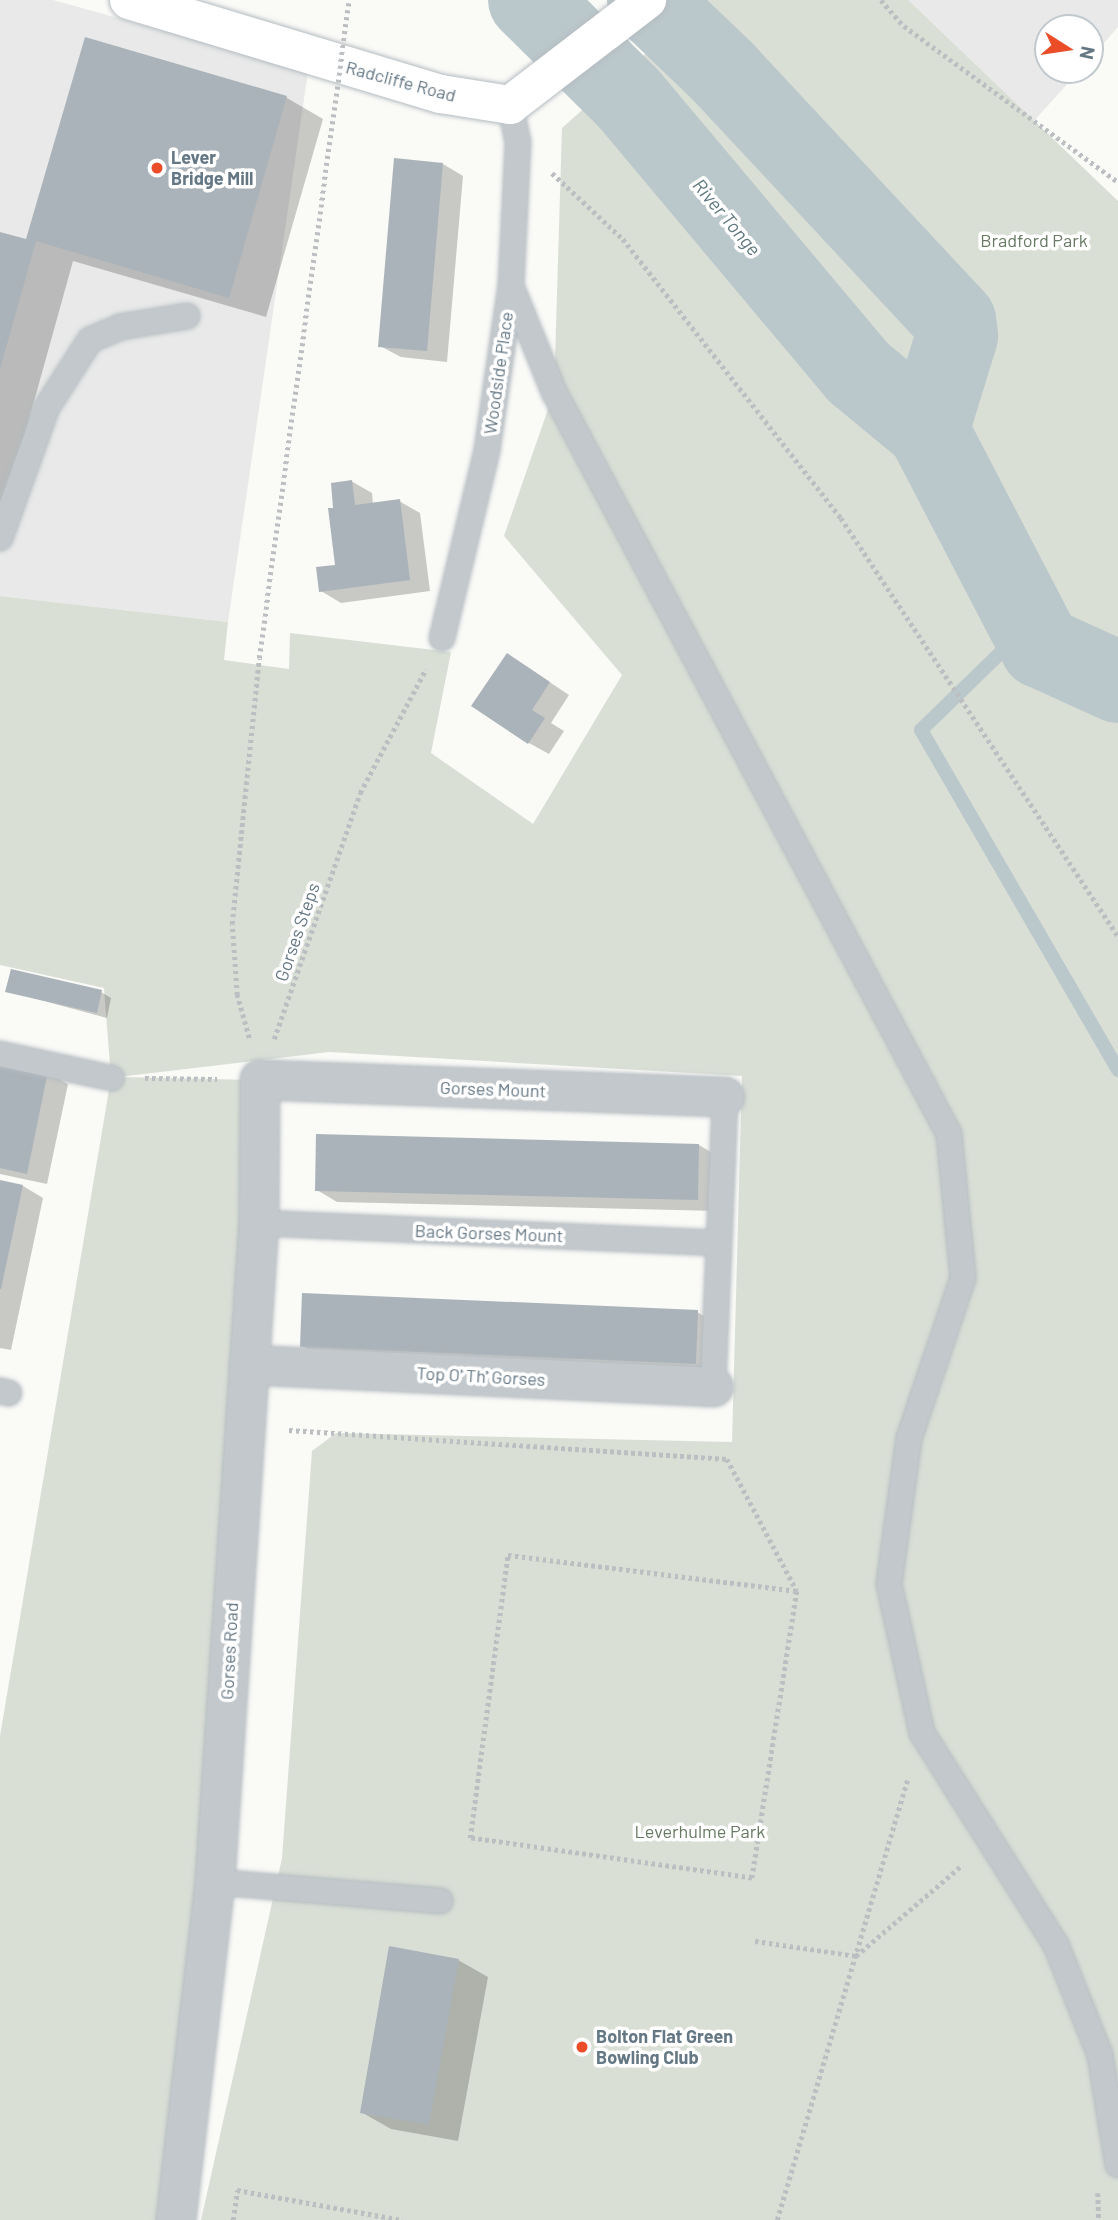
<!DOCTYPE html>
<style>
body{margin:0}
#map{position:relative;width:1118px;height:2220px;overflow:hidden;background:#fafaf7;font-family:Barlow,sans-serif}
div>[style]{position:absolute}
.built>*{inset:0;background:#e8e9e8}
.green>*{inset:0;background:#dadfd6}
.shadow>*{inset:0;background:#0003}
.stream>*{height:14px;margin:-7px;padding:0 7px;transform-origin:7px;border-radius:7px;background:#bac7cb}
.river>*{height:82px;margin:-41px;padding:0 41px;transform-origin:41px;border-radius:41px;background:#bac7cb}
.building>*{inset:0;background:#aab3b9}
.path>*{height:4.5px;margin-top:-2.25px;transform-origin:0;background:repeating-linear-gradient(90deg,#bbbfc2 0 3.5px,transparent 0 7px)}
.roads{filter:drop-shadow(0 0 2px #b5bcc1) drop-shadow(0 0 2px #b5bcc1)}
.lane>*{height:24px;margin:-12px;padding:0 12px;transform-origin:12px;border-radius:12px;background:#c3c8cc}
.street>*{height:38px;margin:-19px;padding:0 19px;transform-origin:19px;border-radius:19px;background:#c3c8cc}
.secondary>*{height:38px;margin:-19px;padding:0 19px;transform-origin:19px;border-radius:19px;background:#fff}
.path-bridge>*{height:4.5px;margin-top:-2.25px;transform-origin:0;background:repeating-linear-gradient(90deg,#bbbfc2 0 3.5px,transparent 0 7px)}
.dots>*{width:19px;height:19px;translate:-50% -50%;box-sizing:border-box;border:4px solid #fff;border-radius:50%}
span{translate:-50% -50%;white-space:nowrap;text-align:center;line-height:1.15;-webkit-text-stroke:7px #fff;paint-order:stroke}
.street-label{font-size:18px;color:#647784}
.poi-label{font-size:18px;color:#647784;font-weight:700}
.left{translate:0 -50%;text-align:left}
.park-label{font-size:18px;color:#687a63}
.water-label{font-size:19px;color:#5e767d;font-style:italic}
.north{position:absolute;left:1034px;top:14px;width:70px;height:70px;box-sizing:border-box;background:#fff;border:2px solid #c1c9ce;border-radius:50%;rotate:102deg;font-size:19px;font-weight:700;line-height:28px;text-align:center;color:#647784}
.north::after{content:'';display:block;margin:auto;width:24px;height:32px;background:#ea4d27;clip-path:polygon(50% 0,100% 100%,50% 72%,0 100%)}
</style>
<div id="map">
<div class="built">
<i style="clip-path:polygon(0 0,53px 0,308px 71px,228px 622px,0 596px)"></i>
<i style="clip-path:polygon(907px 0,1118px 0,1118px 27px,1090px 59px,1090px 28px,1048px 28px,1048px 70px,1080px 70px,1032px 123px)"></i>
</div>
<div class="green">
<i style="clip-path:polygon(706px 0,908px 0,1118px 201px,1118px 2220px,201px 2220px,282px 1858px,312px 1451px,336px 1433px,732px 1442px,742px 1076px,329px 1052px,118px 1077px,260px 1080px,175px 2220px,0 2220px,0 1736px,111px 1078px,104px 988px,0 965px,0 596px,228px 622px,224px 660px,289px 669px,290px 633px,451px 652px,431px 753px,533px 824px,622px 675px,504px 536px,554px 392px,562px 128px)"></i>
</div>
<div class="shadow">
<i style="clip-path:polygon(86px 39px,287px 98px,323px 119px,266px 317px,73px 261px,0 524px,0 234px,27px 241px)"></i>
<i style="clip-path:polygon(443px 164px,463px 176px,447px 362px,401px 357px,380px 346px)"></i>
<i style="clip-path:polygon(351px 481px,372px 493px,373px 505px,399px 501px,420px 513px,430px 591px,341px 603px,321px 591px,337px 566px,335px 509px)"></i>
<i style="clip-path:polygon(527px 667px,569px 695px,551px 723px,564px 731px,549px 754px,529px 743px)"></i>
<i style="clip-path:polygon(7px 991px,101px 992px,111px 998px,107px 1018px)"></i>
<i style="clip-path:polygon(0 1062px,48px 1073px,68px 1084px,47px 1184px,0 1174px)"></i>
<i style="clip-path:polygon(699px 1145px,719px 1157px,718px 1211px,337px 1202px,317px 1190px)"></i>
<i style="clip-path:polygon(0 1182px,23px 1186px,43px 1198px,11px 1350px,0 1348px)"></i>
<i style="clip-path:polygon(697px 1312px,718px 1324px,715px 1375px,322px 1358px,302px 1346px)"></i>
<i style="clip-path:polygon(458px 1960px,488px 1977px,458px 2141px,391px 2129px,361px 2112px)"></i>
</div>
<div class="stream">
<i style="left:1028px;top:626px;width:149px;rotate:135.8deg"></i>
<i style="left:921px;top:730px;width:393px;rotate:59.9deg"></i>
</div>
<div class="river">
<i style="left:529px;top:0;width:141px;rotate:44.7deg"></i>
<i style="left:629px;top:99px;width:356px;rotate:50deg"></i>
<i style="left:858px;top:372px;width:91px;rotate:39.6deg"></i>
<i style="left:928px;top:430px;width:245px;rotate:62.5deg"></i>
<i style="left:1041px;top:647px;width:85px;rotate:24.4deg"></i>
<i style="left:648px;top:0;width:105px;rotate:43.8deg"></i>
<i style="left:724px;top:73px;width:339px;rotate:47deg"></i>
<i style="left:955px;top:321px;width:15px;rotate:82deg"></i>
<i style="left:957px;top:336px;width:98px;rotate:107.1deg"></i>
</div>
<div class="building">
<i style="clip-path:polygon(85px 37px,287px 96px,229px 298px,36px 241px,0 369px,0 232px,26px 239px)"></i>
<i style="clip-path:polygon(394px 158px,443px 163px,427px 351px,378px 347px)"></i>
<i style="clip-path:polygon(352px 480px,355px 505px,400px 499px,410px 580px,319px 592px,316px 567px,335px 565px,328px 508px,333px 508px,331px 483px)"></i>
<i style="clip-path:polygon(507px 653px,550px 682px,532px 710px,545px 718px,528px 744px,471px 706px)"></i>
<i style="clip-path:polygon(11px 969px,102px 990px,97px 1013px,5px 992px)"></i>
<i style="clip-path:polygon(0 1061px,48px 1071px,27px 1174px,0 1168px)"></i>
<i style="clip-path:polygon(316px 1134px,699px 1144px,698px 1200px,315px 1191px)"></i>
<i style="clip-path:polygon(0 1180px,23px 1185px,1px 1289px,0 1289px)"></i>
<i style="clip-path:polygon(302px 1293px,698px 1310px,696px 1364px,300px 1347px)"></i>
<i style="clip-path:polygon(389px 1946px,459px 1959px,429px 2125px,360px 2113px)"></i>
</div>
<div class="path">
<i style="left:881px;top:0;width:35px;rotate:49deg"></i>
<i style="left:904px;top:26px;width:265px;rotate:36.1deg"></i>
<i style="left:552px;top:173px;width:97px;rotate:42.9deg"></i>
<i style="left:623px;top:239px;width:354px;rotate:52deg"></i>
<i style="left:841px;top:518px;width:501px;rotate:56.47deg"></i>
<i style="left:249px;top:1038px;width:45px;rotate:-105.6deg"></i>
<i style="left:237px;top:995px;width:71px;rotate:-94deg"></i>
<i style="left:232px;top:924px;width:267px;rotate:-84.2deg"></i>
<i style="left:274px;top:1039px;width:261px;rotate:-70.7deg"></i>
<i style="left:360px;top:793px;width:140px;rotate:-62deg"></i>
<i style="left:145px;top:1078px;width:72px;rotate:0.8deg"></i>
<i style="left:289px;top:1430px;width:439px;rotate:3.8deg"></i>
<i style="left:727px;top:1459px;width:149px;rotate:62.1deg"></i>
<i style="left:797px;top:1591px;width:291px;rotate:98.9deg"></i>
<i style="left:752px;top:1878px;width:285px;rotate:-171.9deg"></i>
<i style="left:470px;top:1838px;width:286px;rotate:-82.4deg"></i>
<i style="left:508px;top:1555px;width:291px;rotate:7.1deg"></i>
<i style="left:755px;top:1941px;width:102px;rotate:8.4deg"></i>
<i style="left:856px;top:1956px;width:140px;rotate:-40.6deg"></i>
<i style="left:1098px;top:2193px;width:27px;rotate:88deg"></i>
<i style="left:233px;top:2220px;width:30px;rotate:-82deg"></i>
<i style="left:237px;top:2190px;width:168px;rotate:10.3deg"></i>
<i style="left:777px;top:2220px;width:462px;rotate:-73.5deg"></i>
</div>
<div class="roads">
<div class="lane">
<i style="left:511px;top:286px;width:114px;rotate:67.9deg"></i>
<i style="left:554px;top:392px;width:841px;rotate:61.97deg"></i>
<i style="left:949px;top:1134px;width:145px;rotate:84.4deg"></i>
<i style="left:963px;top:1278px;width:169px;rotate:108.6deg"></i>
<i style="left:909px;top:1438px;width:147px;rotate:97.8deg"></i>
<i style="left:889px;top:1584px;width:153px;rotate:77.5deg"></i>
<i style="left:922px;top:1733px;width:251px;rotate:57.7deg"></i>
<i style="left:1056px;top:1945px;width:118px;rotate:68.2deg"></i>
<i style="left:1100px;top:2055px;width:111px;rotate:80.7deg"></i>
<i style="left:0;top:538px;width:139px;rotate:-70.3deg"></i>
<i style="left:47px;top:407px;width:80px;rotate:-57.3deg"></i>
<i style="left:90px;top:340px;width:33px;rotate:-23deg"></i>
<i style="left:120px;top:327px;width:68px;rotate:-9.3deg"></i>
<i style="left:442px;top:638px;width:193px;rotate:-76.5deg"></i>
<i style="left:487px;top:450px;width:166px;rotate:-81.7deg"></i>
<i style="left:511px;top:286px;width:144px;rotate:-87.2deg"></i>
<i style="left:518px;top:142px;width:38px;rotate:-102deg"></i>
<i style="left:0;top:1054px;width:114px;rotate:12.2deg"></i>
<i style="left:259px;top:1223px;width:460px;rotate:2.5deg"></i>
<i style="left:713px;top:1387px;width:290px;rotate:-87.6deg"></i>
<i style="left:0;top:1391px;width:9px;rotate:13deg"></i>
<i style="left:215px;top:1882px;width:226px;rotate:4.8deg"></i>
</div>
<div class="street">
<i style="left:249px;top:1365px;width:465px;rotate:2.7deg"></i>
<i style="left:176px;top:2220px;width:340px;rotate:-83.4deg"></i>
<i style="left:215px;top:1882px;width:660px;rotate:-86.18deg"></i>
<i style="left:259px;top:1223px;width:143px;rotate:-89.6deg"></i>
<i style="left:260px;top:1080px;width:465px;rotate:2.1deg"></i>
</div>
<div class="secondary">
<i style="left:129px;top:0;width:326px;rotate:16.8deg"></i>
<i style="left:441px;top:94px;width:70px;rotate:9.1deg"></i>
<i style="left:510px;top:105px;width:173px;rotate:-37.5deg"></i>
</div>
</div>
<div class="path-bridge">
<i style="left:259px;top:658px;width:664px;rotate:-82.21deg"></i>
</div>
<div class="dots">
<i style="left:157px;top:168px;background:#ea4d27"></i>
<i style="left:582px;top:2047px;background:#ea4d27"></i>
</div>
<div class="street-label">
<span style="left:401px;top:81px;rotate:15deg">Radcliffe Road</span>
<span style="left:498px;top:373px;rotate:-82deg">Woodside Place</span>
<span style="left:297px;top:932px;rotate:-71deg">Gorses Steps</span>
<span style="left:493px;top:1089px;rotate:2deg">Gorses Mount</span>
<span style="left:489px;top:1233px;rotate:2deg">Back Gorses Mount</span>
<span style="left:481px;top:1376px;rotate:3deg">Top O' Th' Gorses</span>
<span style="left:229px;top:1651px;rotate:-87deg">Gorses Road</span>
</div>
<div class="poi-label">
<span class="left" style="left:171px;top:168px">Lever<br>Bridge Mill</span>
<span class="left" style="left:596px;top:2047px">Bolton Flat Green<br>Bowling Club</span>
</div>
<div class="park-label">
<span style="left:1034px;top:240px">Bradford Park</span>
<span style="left:700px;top:1831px">Leverhulme Park</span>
</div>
<div class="water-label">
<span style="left:727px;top:217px;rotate:50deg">River Tonge</span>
</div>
<div class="north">N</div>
</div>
